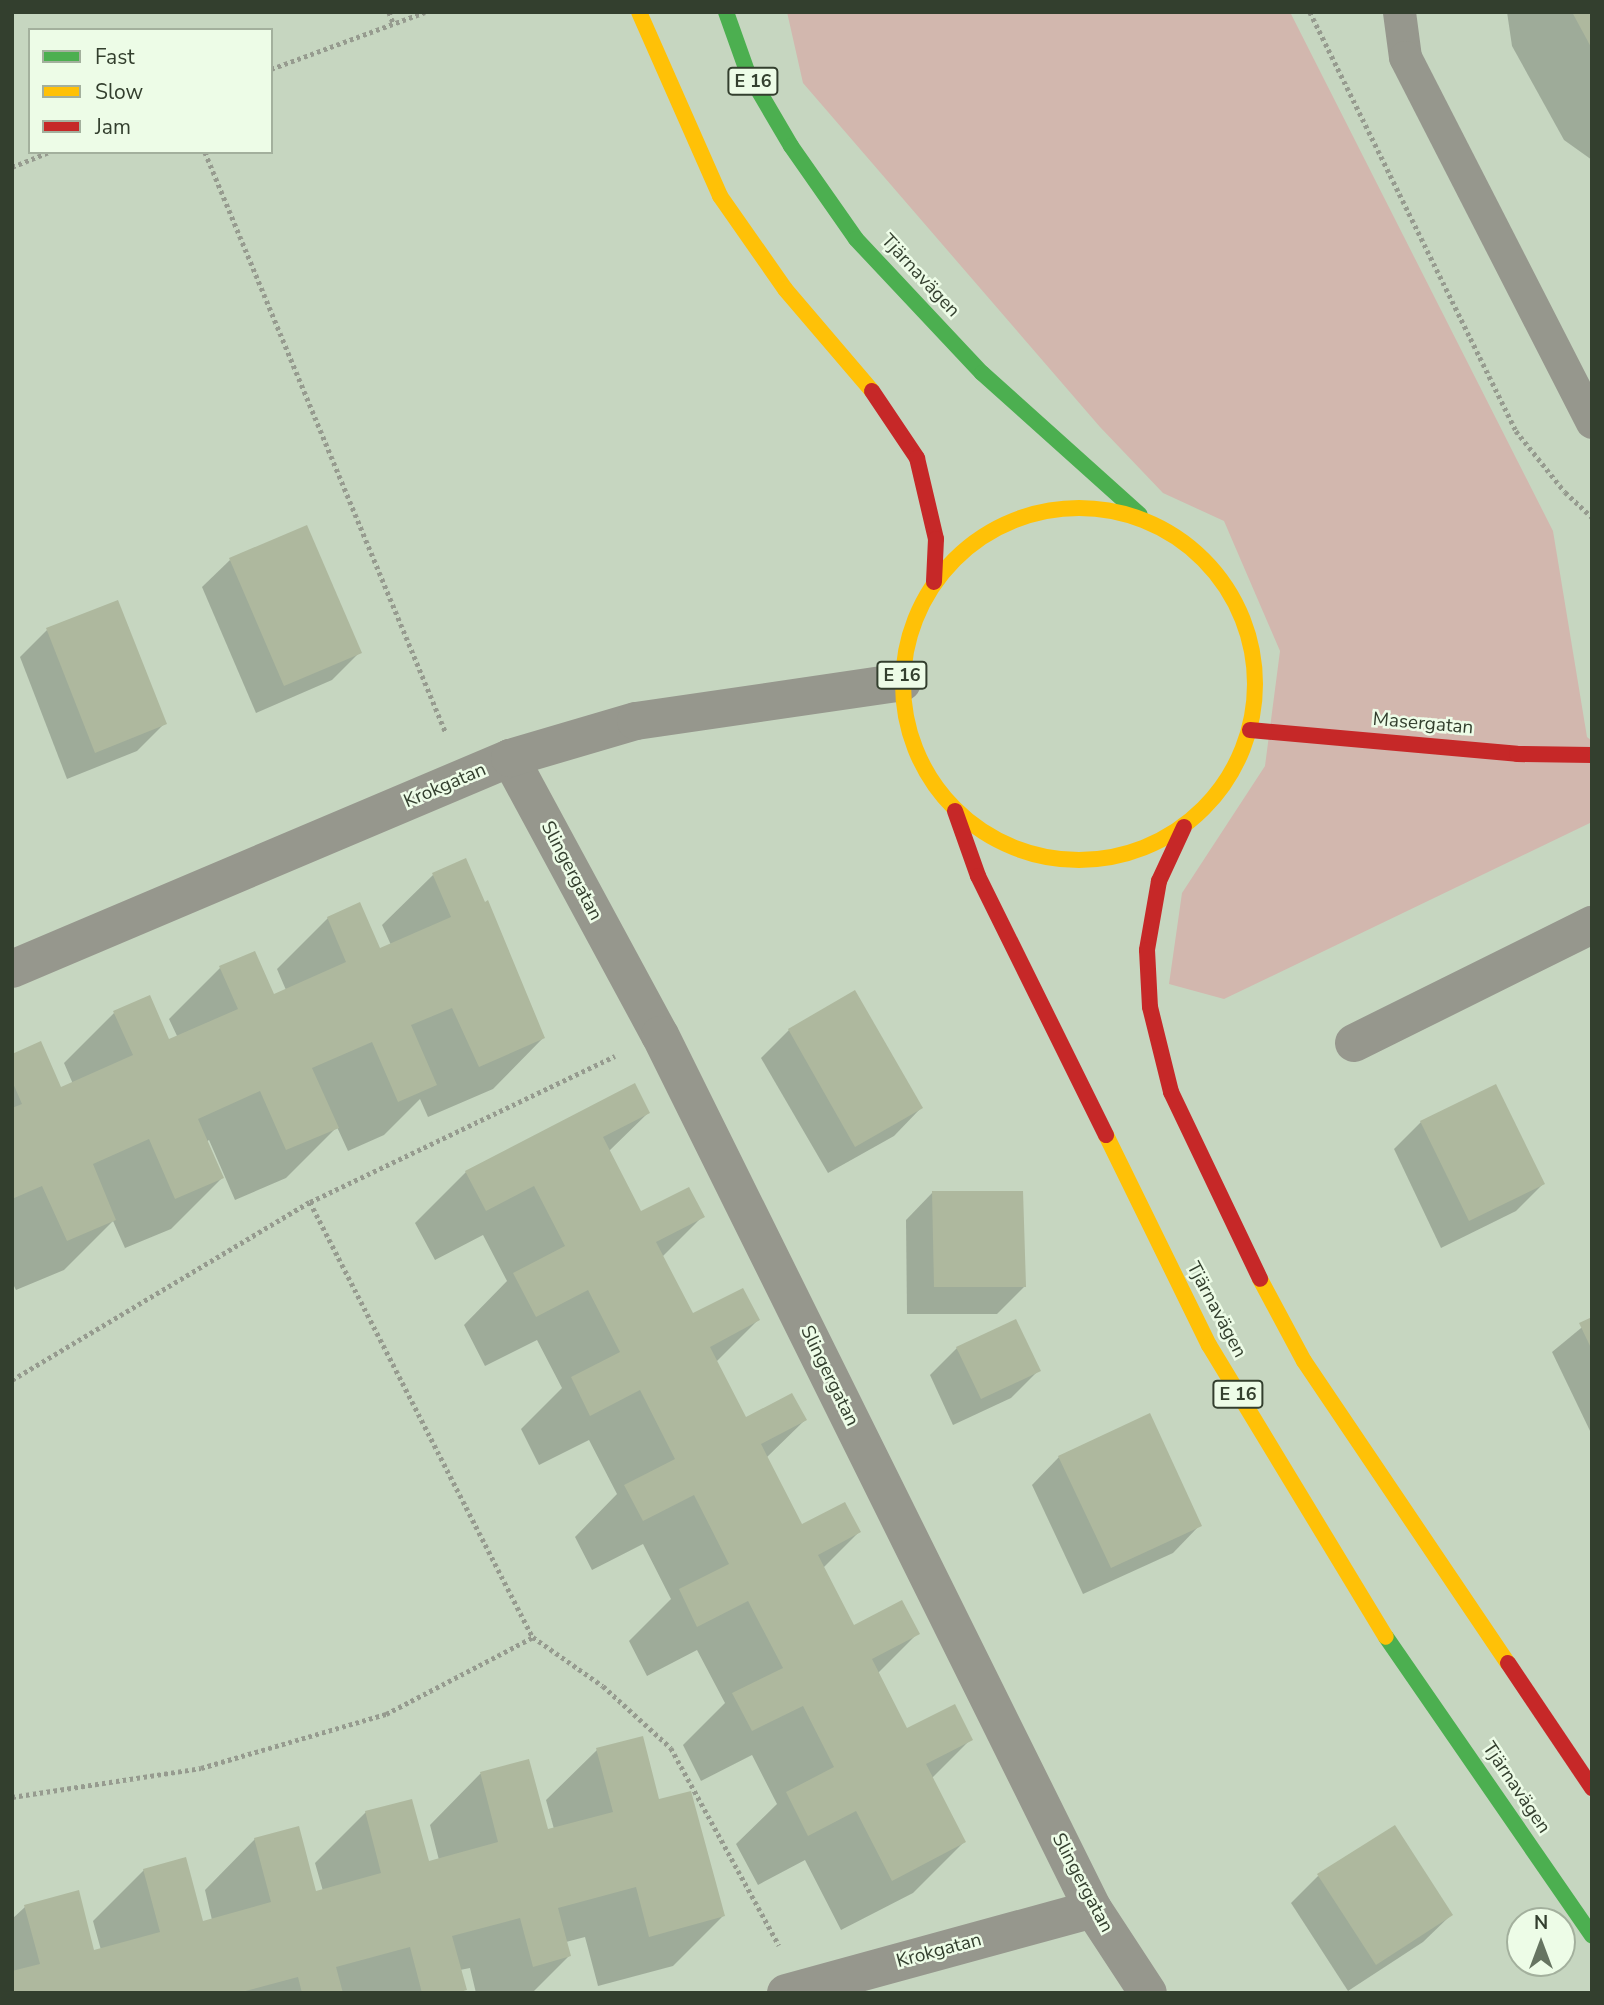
<!DOCTYPE html>
<meta charset="utf-8">
<style>
body{margin:0}
#map{position:relative;width:1604px;height:2005px;overflow:hidden;background:#c6d6c0;font-family:"Nunito Sans",sans-serif}
div>[style]{position:absolute}
.green>*{inset:0;background:#d2b7ae}
.shadow>*{inset:0;background:#0003}
.building>*{inset:0;background:#aeb89e}
.path>*{height:4.5px;margin-top:-2.25px;transform-origin:0;background:repeating-linear-gradient(90deg,#969b8f 0 3.5px,transparent 0 7px)}
.lane>*{height:33px;margin:-16.5px;padding:0 16.5px;transform-origin:16.5px;border-radius:16.5px;background:#96978d}
.street>*{height:38px;margin:-19px;padding:0 19px;transform-origin:19px;border-radius:19px;background:#96978d}
.fast>*{height:16px;margin:-8px;padding:0 8px;transform-origin:8px;border-radius:8px;background:#4caf50}
.slow>*{height:16px;margin:-8px;padding:0 8px;transform-origin:8px;border-radius:8px;background:#ffc107}
.slow>.ring{margin:-8px;padding:0;box-sizing:content-box;background:none;border:16px solid #ffc107;border-radius:50%}
.jam>*{height:16px;margin:-8px;padding:0 8px;transform-origin:8px;border-radius:8px;background:#c62828}
span{translate:-50% -50%;white-space:nowrap;text-align:center;line-height:1.15;-webkit-text-stroke:5px #edfce7;paint-order:stroke}
.shield-label span{padding:2px 5px;background:#edfce7;border:2px solid;border-radius:5px;-webkit-text-stroke-width:0}
.shield-label{font-size:18px;color:#333f2e;font-weight:700}
.street-label{font-size:19px;color:#333f2e}
.frame{position:absolute;inset:0;border:14px solid #333f2e;pointer-events:none}
.legend{position:absolute;left:28px;top:28px;width:245px;height:126px;box-sizing:border-box;background:#edfce7;border:2px solid #a3b09d;margin:0;padding:9px 12px;list-style:none;font-size:21px;color:#333f2e}
.legend li{display:flex;align-items:center;gap:14px;height:35px}
.legend b{width:35px;border:2px solid #a3b09d}
.north{position:absolute;left:1506px;top:1907px;width:70px;height:70px;box-sizing:border-box;background:#edfce7;border:2px solid #a3b09d;border-radius:50%;rotate:0deg;font-size:19px;font-weight:700;line-height:28px;text-align:center;color:#333f2e}
.north::after{content:'';display:block;margin:auto;width:24px;height:32px;background:#667461;clip-path:polygon(50% 0,100% 100%,50% 72%,0 100%)}
</style>
<div id="map">
<div class="green">
<i style="clip-path:polygon(787px 12px,1290px 12px,1553px 531px,1587px 737px,1592px 741px,1592px 822px,1224px 999px,1169px 984px,1182px 893px,1265px 766px,1280px 651px,1224px 521px,1163px 493px,1100px 427px,803px 83px)"></i>
</div>
<div class="shadow">
<i style="clip-path:polygon(1507px 12px,1592px 12px,1592px 160px,1564px 140px,1512px 46px)"></i>
<i style="clip-path:polygon(230px 560px,360px 652px,332px 680px,256px 713px,202px 587px)"></i>
<i style="clip-path:polygon(47px 630px,165px 723px,137px 751px,67px 779px,20px 657px)"></i>
<i style="clip-path:polygon(465px 860px,543px 1038px,493px 1089px,428px 1117px,420px 1099px,384px 1135px,348px 1151px,337px 1127px,286px 1178px,235px 1200px,209px 1140px,206px 1142px,222px 1178px,171px 1229px,125px 1248px,113px 1221px,64px 1270px,16px 1290px,12px 1282px,12px 1056px,60px 1089px,73px 1084px,64px 1063px,114px 1013px,168px 1042px,178px 1038px,169px 1019px,220px 968px,254px 953px,273px 996px,286px 990px,277px 969px,328px 918px,379px 950px,391px 945px,382px 925px,433px 875px)"></i>
<i style="clip-path:polygon(789px 1030px,921px 1108px,894px 1136px,828px 1173px,761px 1058px)"></i>
<i style="clip-path:polygon(648px 1113px,608px 1152px,640px 1213px,703px 1216px,662px 1257px,693px 1315px,758px 1320px,716px 1362px,746px 1419px,805px 1420px,766px 1458px,801px 1526px,859px 1532px,823px 1568px,853px 1627px,917px 1634px,877px 1674px,906px 1731px,971px 1739px,931px 1779px,964px 1842px,913px 1893px,841px 1930px,805px 1860px,758px 1885px,736px 1844px,777px 1804px,752px 1755px,701px 1781px,683px 1745px,725px 1703px,697px 1650px,647px 1676px,629px 1641px,671px 1599px,643px 1544px,592px 1570px,575px 1537px,617px 1494px,589px 1440px,539px 1465px,521px 1429px,562px 1388px,537px 1340px,485px 1366px,464px 1325px,507px 1281px,483px 1235px,435px 1260px,415px 1223px,466px 1172px)"></i>
<i style="clip-path:polygon(1421px 1122px,1543px 1184px,1516px 1211px,1441px 1248px,1394px 1149px)"></i>
<i style="clip-path:polygon(933px 1192px,1025px 1286px,997px 1314px,907px 1314px,906px 1220px)"></i>
<i style="clip-path:polygon(1592px 1319px,1592px 1435px,1552px 1352px)"></i>
<i style="clip-path:polygon(957px 1348px,1039px 1370px,1011px 1398px,953px 1425px,930px 1375px)"></i>
<i style="clip-path:polygon(1059px 1457px,1200px 1525px,1173px 1553px,1083px 1594px,1032px 1485px)"></i>
<i style="clip-path:polygon(597px 1750px,658px 1802px,723px 1916px,673px 1966px,598px 1986px,585px 1937px,566px 1942px,569px 1956px,532px 1993px,476px 1993px,470px 1968px,460px 1970px,465px 1989px,461px 1993px,12px 1993px,12px 1919px,25px 1907px,93px 1952px,101px 1950px,93px 1921px,144px 1870px,201px 1923px,212px 1920px,205px 1890px,255px 1839px,315px 1893px,323px 1891px,315px 1863px,366px 1812px,428px 1863px,439px 1860px,430px 1825px,480px 1774px,528px 1761px,546px 1831px,554px 1829px,546px 1800px)"></i>
<i style="clip-path:polygon(1318px 1876px,1451px 1915px,1423px 1942px,1348px 1991px,1291px 1903px)"></i>
</div>
<div class="building">
<i style="clip-path:polygon(1572px 12px,1592px 12px,1592px 49px)"></i>
<i style="clip-path:polygon(307px 525px,362px 653px,284px 686px,229px 558px)"></i>
<i style="clip-path:polygon(118px 600px,167px 724px,95px 753px,46px 628px)"></i>
<i style="clip-path:polygon(466px 858px,485px 902px,488px 900px,545px 1038px,479px 1067px,452px 1008px,411px 1025px,437px 1085px,398px 1102px,372px 1042px,312px 1068px,339px 1128px,286px 1150px,260px 1091px,198px 1119px,224px 1178px,175px 1199px,149px 1139px,93px 1164px,116px 1220px,67px 1241px,42px 1186px,12px 1199px,12px 1108px,22px 1104px,12px 1081px,12px 1054px,41px 1041px,61px 1087px,133px 1055px,113px 1011px,150px 995px,169px 1039px,238px 1009px,219px 966px,255px 951px,274px 994px,346px 962px,327px 917px,360px 902px,380px 948px,451px 917px,432px 873px)"></i>
<i style="clip-path:polygon(855px 990px,923px 1108px,855px 1147px,788px 1029px)"></i>
<i style="clip-path:polygon(635px 1083px,650px 1113px,603px 1137px,641px 1211px,689px 1187px,705px 1217px,656px 1242px,693px 1313px,743px 1288px,760px 1320px,710px 1347px,746px 1417px,792px 1393px,807px 1420px,761px 1444px,802px 1524px,845px 1502px,861px 1532px,818px 1555px,854px 1625px,902px 1600px,920px 1634px,872px 1659px,907px 1728px,955px 1704px,973px 1740px,926px 1764px,966px 1842px,892px 1881px,856px 1811px,808px 1836px,786px 1792px,834px 1767px,803px 1706px,752px 1731px,732px 1693px,783px 1668px,748px 1601px,697px 1627px,679px 1589px,729px 1564px,694px 1495px,643px 1521px,624px 1485px,675px 1459px,640px 1390px,590px 1416px,571px 1377px,620px 1352px,588px 1290px,536px 1317px,513px 1273px,565px 1246px,534px 1186px,486px 1211px,465px 1171px)"></i>
<i style="clip-path:polygon(1496px 1084px,1545px 1184px,1469px 1221px,1420px 1121px)"></i>
<i style="clip-path:polygon(932px 1191px,1023px 1191px,1026px 1287px,934px 1287px)"></i>
<i style="clip-path:polygon(1592px 1317px,1592px 1350px,1579px 1323px)"></i>
<i style="clip-path:polygon(1016px 1319px,1041px 1371px,981px 1399px,956px 1347px)"></i>
<i style="clip-path:polygon(1150px 1413px,1202px 1526px,1111px 1568px,1058px 1456px)"></i>
<i style="clip-path:polygon(643px 1736px,659px 1799px,691px 1791px,725px 1916px,649px 1937px,636px 1887px,558px 1908px,571px 1956px,533px 1967px,520px 1918px,452px 1936px,467px 1990px,456px 1993px,422px 1993px,410px 1947px,336px 1967px,343px 1993px,302px 1993px,298px 1977px,238px 1993px,12px 1993px,12px 1971px,40px 1964px,24px 1905px,79px 1890px,94px 1950px,160px 1932px,143px 1869px,186px 1857px,203px 1921px,271px 1902px,254px 1838px,299px 1826px,316px 1891px,381px 1873px,365px 1811px,412px 1799px,429px 1861px,498px 1842px,480px 1772px,529px 1759px,548px 1829px,613px 1812px,596px 1748px)"></i>
<i style="clip-path:polygon(1395px 1825px,1453px 1915px,1376px 1965px,1317px 1874px)"></i>
</div>
<div class="path">
<i style="left:389px;top:12px;width:14px;rotate:69deg"></i>
<i style="left:1310px;top:12px;width:467px;rotate:63.8deg"></i>
<i style="left:1516px;top:431px;width:78px;rotate:51.2deg"></i>
<i style="left:1565px;top:492px;width:37px;rotate:43deg"></i>
<i style="left:271px;top:69px;width:164px;rotate:-20.3deg"></i>
<i style="left:205px;top:152px;width:629px;rotate:67.47deg"></i>
<i style="left:12px;top:167px;width:40px;rotate:-22deg"></i>
<i style="left:310px;top:1202px;width:489px;rotate:62.9deg"></i>
<i style="left:533px;top:1637px;width:85px;rotate:35deg"></i>
<i style="left:603px;top:1686px;width:92px;rotate:42.4deg"></i>
<i style="left:671px;top:1748px;width:225px;rotate:61.3deg"></i>
<i style="left:12px;top:1380px;width:347px;rotate:-30.9deg"></i>
<i style="left:310px;top:1202px;width:338px;rotate:-25.6deg"></i>
<i style="left:12px;top:1797px;width:191px;rotate:-8.7deg"></i>
<i style="left:201px;top:1768px;width:193px;rotate:-16.3deg"></i>
<i style="left:386px;top:1714px;width:166px;rotate:-27.6deg"></i>
</div>
<div class="lane">
<i style="left:1399px;top:12px;width:45px;rotate:82.4deg"></i>
<i style="left:1405px;top:57px;width:410px;rotate:62.9deg"></i>
</div>
<div class="street">
<i style="left:510px;top:758px;width:315px;rotate:61.6deg"></i>
<i style="left:660px;top:1035px;width:975px;rotate:63.65deg"></i>
<i style="left:1093px;top:1909px;width:100px;rotate:56.8deg"></i>
<i style="left:12px;top:969px;width:541px;rotate:-22.96deg"></i>
<i style="left:510px;top:758px;width:131px;rotate:-16.4deg"></i>
<i style="left:636px;top:721px;width:269px;rotate:-8.3deg"></i>
<i style="left:1354px;top:1043px;width:266px;rotate:-26.4deg"></i>
<i style="left:786px;top:1993px;width:318px;rotate:-15.3deg"></i>
</div>
<div class="fast">
<i style="left:726px;top:12px;width:63px;rotate:70.4deg"></i>
<i style="left:747px;top:71px;width:87px;rotate:59.6deg"></i>
<i style="left:791px;top:146px;width:113px;rotate:55deg"></i>
<i style="left:856px;top:239px;width:184px;rotate:46.8deg"></i>
<i style="left:982px;top:373px;width:212px;rotate:41.9deg"></i>
<i style="left:1386px;top:1637px;width:363px;rotate:55.4deg"></i>
</div>
<div class="slow">
<i style="left:639px;top:12px;width:201px;rotate:66.2deg"></i>
<i style="left:720px;top:196px;width:113px;rotate:55deg"></i>
<i style="left:785px;top:289px;width:134px;rotate:49.5deg"></i>
<i class="ring" style="left:903px;top:508px;width:336px;height:336px"></i>
<i style="left:1106px;top:1135px;width:234px;rotate:63.9deg"></i>
<i style="left:1209px;top:1345px;width:341px;rotate:58.8deg"></i>
<i style="left:1260px;top:1279px;width:93px;rotate:61.8deg"></i>
<i style="left:1304px;top:1361px;width:364px;rotate:56deg"></i>
</div>
<div class="jam">
<i style="left:872px;top:391px;width:81px;rotate:56.1deg"></i>
<i style="left:917px;top:458px;width:83px;rotate:76.8deg"></i>
<i style="left:936px;top:539px;width:43px;rotate:92.7deg"></i>
<i style="left:1250px;top:730px;width:268px;rotate:5.1deg"></i>
<i style="left:1517px;top:754px;width:75px;rotate:0.8deg"></i>
<i style="left:955px;top:811px;width:69px;rotate:70.5deg"></i>
<i style="left:978px;top:876px;width:289px;rotate:63.7deg"></i>
<i style="left:1184px;top:827px;width:60px;rotate:114.8deg"></i>
<i style="left:1159px;top:881px;width:70px;rotate:99.9deg"></i>
<i style="left:1147px;top:950px;width:57px;rotate:87deg"></i>
<i style="left:1150px;top:1007px;width:88px;rotate:76.1deg"></i>
<i style="left:1171px;top:1092px;width:207px;rotate:64.5deg"></i>
<i style="left:1508px;top:1663px;width:151px;rotate:56.1deg"></i>
</div>
<div class="shield-label">
<span style="left:753px;top:81px">E 16</span>
<span style="left:902px;top:675px">E 16</span>
<span style="left:1238px;top:1394px">E 16</span>
</div>
<div class="street-label">
<span style="left:920px;top:276px;rotate:47deg">Tjärnavägen</span>
<span style="left:1423px;top:724px;rotate:5deg">Masergatan</span>
<span style="left:445px;top:786px;rotate:-23deg">Krokgatan</span>
<span style="left:571px;top:871px;rotate:62deg">Slingergatan</span>
<span style="left:1216px;top:1310px;rotate:62deg">Tjärnavägen</span>
<span style="left:829px;top:1376px;rotate:64deg">Slingergatan</span>
<span style="left:1516px;top:1788px;rotate:56deg">Tjärnavägen</span>
<span style="left:1082px;top:1883px;rotate:62deg">Slingergatan</span>
<span style="left:939px;top:1951px;rotate:-15deg">Krokgatan</span>
</div>
<div class="frame"></div>
<ul class="legend">
<li><b style="height:9px;background:#4caf50"></b>Fast</li>
<li><b style="height:9px;background:#ffc107"></b>Slow</li>
<li><b style="height:9px;background:#c62828"></b>Jam</li>
</ul>
<div class="north">N</div>
</div>
